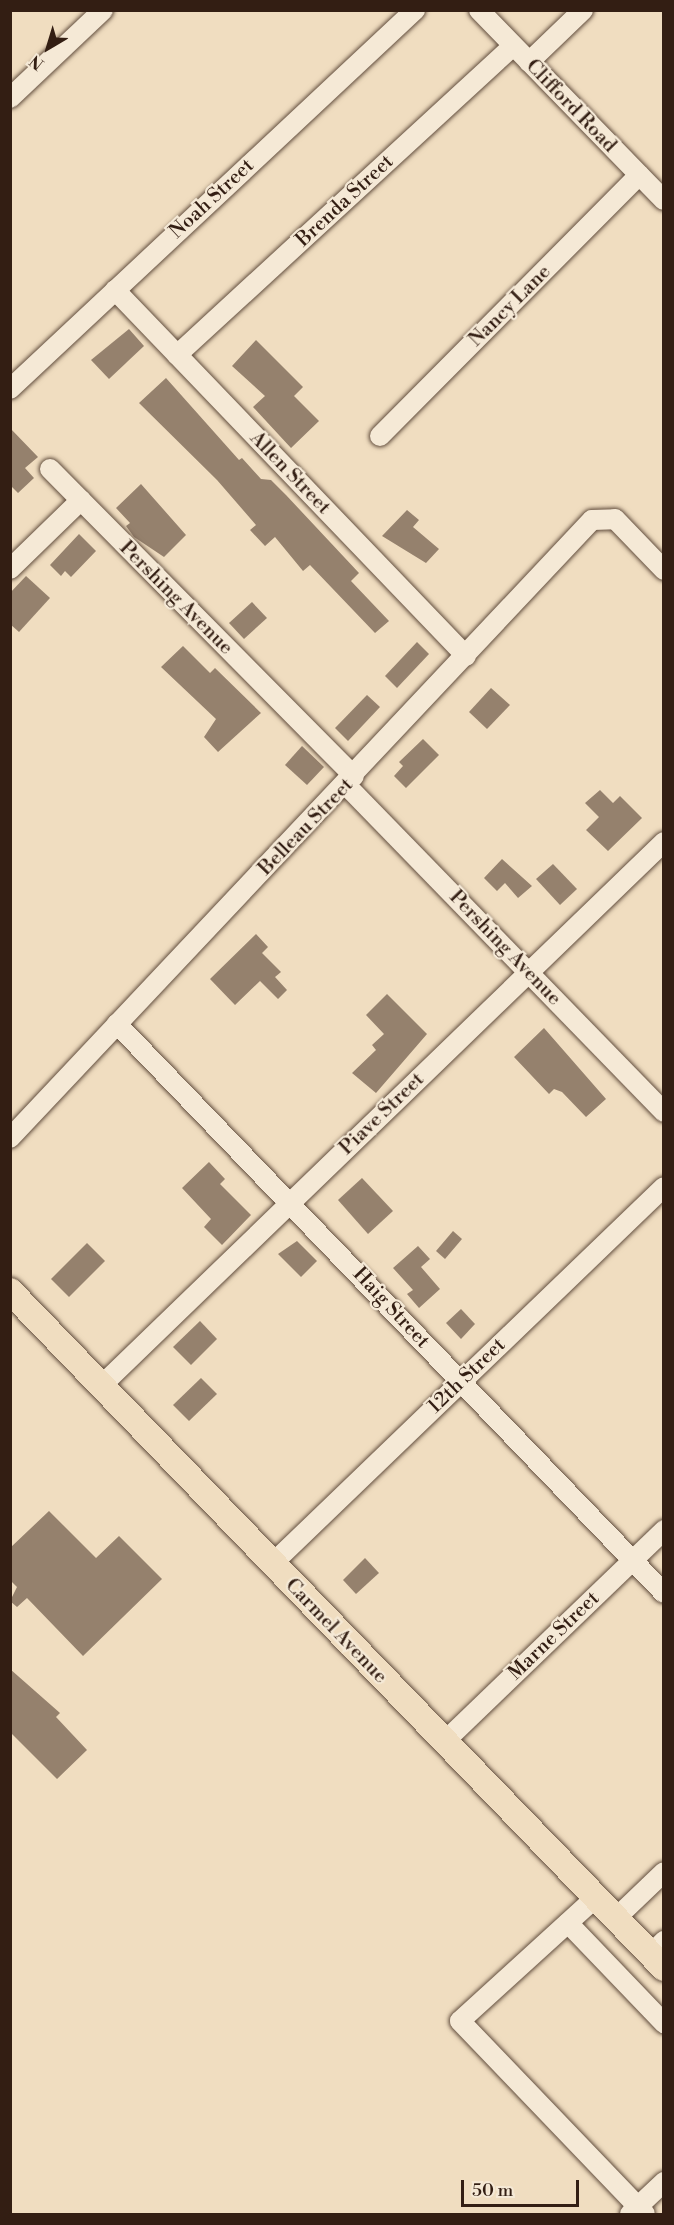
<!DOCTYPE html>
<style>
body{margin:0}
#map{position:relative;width:674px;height:2225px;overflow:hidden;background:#f0ddc0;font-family:"Libre Bodoni",serif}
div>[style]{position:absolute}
.building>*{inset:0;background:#95816d}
.roads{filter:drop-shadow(0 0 2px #624e3e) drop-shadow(0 0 2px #624e3e)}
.minor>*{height:20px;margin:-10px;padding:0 10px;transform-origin:10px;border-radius:10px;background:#f5e9d6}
.major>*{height:26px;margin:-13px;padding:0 13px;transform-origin:13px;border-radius:13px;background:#f0ddc0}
span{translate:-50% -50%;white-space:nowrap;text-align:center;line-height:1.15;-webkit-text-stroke:4.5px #f5e9d6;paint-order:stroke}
.street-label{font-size:20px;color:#331e13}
.frame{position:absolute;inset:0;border:12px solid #331e13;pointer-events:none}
.north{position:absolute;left:18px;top:18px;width:60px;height:60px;-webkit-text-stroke:4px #f5e9d6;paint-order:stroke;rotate:218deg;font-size:16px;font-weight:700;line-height:24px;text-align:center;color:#331e13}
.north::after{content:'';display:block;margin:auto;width:21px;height:27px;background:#331e13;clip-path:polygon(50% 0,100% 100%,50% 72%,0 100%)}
.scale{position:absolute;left:461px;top:2180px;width:118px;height:27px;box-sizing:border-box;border:3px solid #331e13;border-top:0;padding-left:8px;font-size:18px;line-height:21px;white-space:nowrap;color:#331e13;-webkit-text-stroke:4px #f5e9d6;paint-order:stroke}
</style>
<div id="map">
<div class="building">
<i style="clip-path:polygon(129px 329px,144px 346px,109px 379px,91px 360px)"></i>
<i style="clip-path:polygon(256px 340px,303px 387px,294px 396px,319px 421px,291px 448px,253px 407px,265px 396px,232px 366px)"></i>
<i style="clip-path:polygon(166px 378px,239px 460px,242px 458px,261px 479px,271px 480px,286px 495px,359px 573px,351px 581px,389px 621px,375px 633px,310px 565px,303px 571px,275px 537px,265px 546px,250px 530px,256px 525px,217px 480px,139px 403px)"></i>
<i style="clip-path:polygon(10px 428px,38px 457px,25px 468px,34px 478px,18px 493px,10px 485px)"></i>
<i style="clip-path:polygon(141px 484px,186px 535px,164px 557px,134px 537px,126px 526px,130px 523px,116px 508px)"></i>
<i style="clip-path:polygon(407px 510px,419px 520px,413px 527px,439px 549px,426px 563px,382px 536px)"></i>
<i style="clip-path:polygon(79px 534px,96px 551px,71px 577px,65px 571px,61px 576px,50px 565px)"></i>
<i style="clip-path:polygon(26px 576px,50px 598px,19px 632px,10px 624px,10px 593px)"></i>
<i style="clip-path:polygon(252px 602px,267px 618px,244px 639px,229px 623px)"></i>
<i style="clip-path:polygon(417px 642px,429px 654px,397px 688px,385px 676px)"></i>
<i style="clip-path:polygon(183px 646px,210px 673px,215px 668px,261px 713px,218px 752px,204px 737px,216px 719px,161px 667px)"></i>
<i style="clip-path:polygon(491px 688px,510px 705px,487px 729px,469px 712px)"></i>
<i style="clip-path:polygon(367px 695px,380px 707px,348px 741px,335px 728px)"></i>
<i style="clip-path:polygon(423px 739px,439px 755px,406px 788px,394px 776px,403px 766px,399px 762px)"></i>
<i style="clip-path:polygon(302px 746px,324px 767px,307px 785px,285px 765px)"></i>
<i style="clip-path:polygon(600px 790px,613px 803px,620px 796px,642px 818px,608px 851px,586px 830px,599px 817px,585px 803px)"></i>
<i style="clip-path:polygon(502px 859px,532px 886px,518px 898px,505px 883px,497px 891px,484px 878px)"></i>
<i style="clip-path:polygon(553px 864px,577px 889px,560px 905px,536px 879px)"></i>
<i style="clip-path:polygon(256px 934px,268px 947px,262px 953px,281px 972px,275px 977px,287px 990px,278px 999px,260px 981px,235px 1005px,210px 979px)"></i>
<i style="clip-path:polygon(387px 994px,427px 1034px,376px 1093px,352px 1073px,376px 1050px,372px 1045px,384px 1034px,366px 1015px)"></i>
<i style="clip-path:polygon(544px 1028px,606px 1099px,586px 1117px,562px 1092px,554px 1089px,549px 1094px,514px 1057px)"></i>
<i style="clip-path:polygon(209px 1162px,225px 1179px,220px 1184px,251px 1215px,222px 1245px,204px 1227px,211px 1219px,182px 1188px)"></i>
<i style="clip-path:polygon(362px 1178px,393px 1211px,368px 1234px,338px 1200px)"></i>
<i style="clip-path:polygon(453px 1231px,462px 1239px,445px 1259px,436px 1251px)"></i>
<i style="clip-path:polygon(297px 1241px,317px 1261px,301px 1277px,278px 1254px)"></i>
<i style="clip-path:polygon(87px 1243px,105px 1261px,69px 1297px,51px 1279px)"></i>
<i style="clip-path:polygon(418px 1246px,430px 1259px,421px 1267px,440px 1289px,419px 1308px,407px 1294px,413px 1290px,393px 1268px)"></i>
<i style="clip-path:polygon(461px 1309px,475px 1324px,461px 1339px,446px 1323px)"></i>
<i style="clip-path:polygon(200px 1321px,217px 1339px,191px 1365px,173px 1347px)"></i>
<i style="clip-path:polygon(201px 1378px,217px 1394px,189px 1421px,173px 1405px)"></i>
<i style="clip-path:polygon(49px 1511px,96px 1558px,119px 1536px,162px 1579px,83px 1656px,27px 1598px,17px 1607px,10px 1601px,17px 1587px,10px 1580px,10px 1548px)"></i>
<i style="clip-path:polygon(365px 1558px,379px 1573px,356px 1594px,343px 1580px)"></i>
<i style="clip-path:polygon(10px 1669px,60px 1713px,56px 1717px,87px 1750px,57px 1779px,10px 1732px)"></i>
</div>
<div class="roads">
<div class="minor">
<i style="left:479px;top:10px;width:265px;rotate:45.8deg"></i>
<i style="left:529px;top:62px;width:75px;rotate:-43.9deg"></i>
<i style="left:10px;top:98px;width:128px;rotate:-43.4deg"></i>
<i style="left:115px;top:290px;width:507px;rotate:46.2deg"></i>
<i style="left:177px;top:355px;width:456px;rotate:-42.6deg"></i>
<i style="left:10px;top:389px;width:555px;rotate:-43.1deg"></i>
<i style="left:380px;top:436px;width:368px;rotate:-45.2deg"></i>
<i style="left:50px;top:469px;width:432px;rotate:45.3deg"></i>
<i style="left:10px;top:569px;width:99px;rotate:-44.2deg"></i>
<i style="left:346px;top:785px;width:456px;rotate:45.8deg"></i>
<i style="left:117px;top:1024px;width:789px;rotate:46.13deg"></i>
<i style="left:10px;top:1138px;width:849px;rotate:-46.72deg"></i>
<i style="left:592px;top:520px;width:23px;rotate:-2deg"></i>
<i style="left:615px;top:519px;width:71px;rotate:46.1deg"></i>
<i style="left:101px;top:1386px;width:783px;rotate:-44.02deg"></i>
<i style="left:271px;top:1565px;width:545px;rotate:-43.89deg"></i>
<i style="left:444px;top:1742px;width:306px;rotate:-43.9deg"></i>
<i style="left:594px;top:1899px;width:181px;rotate:137.7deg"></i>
<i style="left:460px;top:2021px;width:267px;rotate:46.2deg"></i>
<i style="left:614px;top:1920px;width:69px;rotate:-43.8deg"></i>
<i style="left:568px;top:1923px;width:139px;rotate:46.2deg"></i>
<i style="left:650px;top:1955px;width:20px;rotate:-45deg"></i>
<i style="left:630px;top:2214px;width:47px;rotate:-43.3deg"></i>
</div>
<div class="major">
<i style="left:10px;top:1291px;width:941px;rotate:45.99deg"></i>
</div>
</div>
<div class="street-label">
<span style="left:571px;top:106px;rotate:46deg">Clifford Road</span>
<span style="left:212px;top:199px;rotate:-43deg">Noah Street</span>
<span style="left:345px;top:201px;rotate:-43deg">Brenda Street</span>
<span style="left:510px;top:306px;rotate:-45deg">Nancy Lane</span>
<span style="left:290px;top:473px;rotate:46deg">Allen Street</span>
<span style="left:176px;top:598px;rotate:45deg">Pershing Avenue</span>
<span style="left:306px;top:827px;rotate:-46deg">Belleau Street</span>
<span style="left:505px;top:948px;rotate:46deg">Pershing Avenue</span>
<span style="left:382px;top:1114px;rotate:-44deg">Piave Street</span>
<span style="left:391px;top:1308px;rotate:47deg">Haig Street</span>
<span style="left:467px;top:1376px;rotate:-44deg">12th Street</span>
<span style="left:336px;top:1631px;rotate:46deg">Carmel Avenue</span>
<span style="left:554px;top:1636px;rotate:-44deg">Marne Street</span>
</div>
<div class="frame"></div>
<div class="north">N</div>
<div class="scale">50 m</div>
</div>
